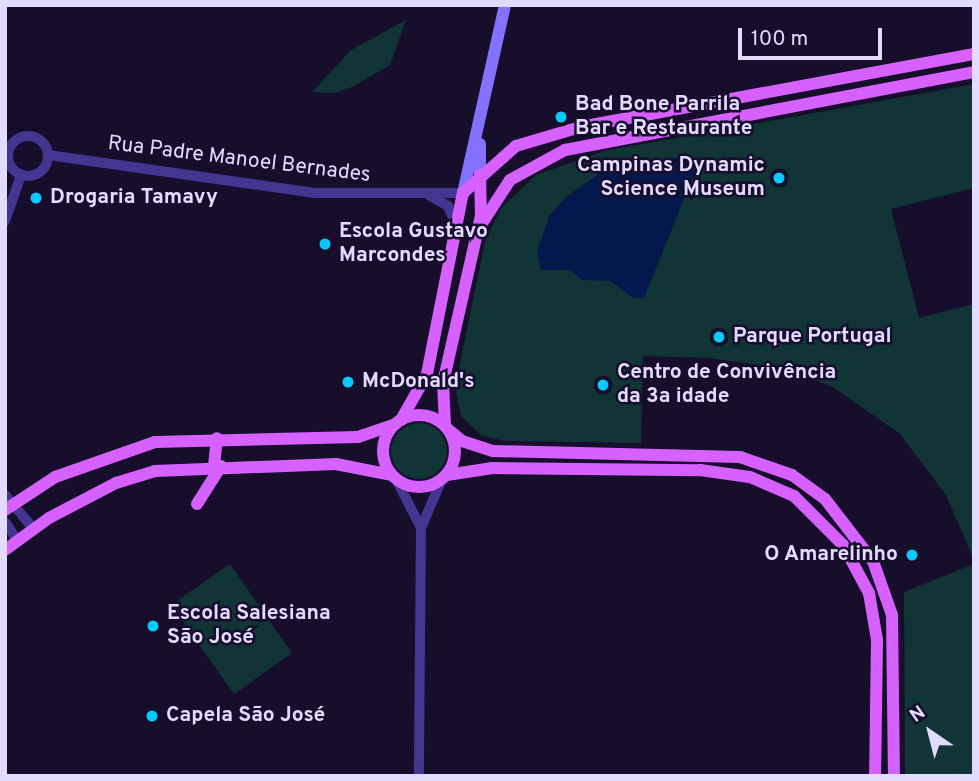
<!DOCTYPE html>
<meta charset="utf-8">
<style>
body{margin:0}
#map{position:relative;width:979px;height:781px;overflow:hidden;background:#170e2c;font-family:Overpass,sans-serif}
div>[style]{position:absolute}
.green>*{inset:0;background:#113437}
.round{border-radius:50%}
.water>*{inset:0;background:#05184e}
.tertiary>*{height:10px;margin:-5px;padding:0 5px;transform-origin:5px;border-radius:5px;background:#433590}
.tertiary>.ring{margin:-5px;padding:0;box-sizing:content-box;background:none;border:10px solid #433590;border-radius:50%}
.secondary>*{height:12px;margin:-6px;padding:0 6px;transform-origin:6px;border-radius:6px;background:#8471ff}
.primary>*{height:12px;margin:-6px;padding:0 6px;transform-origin:6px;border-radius:6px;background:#d661ff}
.primary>.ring{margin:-6px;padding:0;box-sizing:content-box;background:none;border:12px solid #d661ff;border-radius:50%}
.dots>*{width:19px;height:19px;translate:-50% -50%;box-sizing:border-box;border:4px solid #170e2c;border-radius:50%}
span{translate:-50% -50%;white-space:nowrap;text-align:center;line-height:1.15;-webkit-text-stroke:5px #170e2c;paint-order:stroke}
.poi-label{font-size:21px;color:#e2daff;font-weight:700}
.left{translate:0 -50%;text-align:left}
.right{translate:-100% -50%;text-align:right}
.street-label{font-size:21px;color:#e2daff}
.frame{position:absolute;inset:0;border:7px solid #e2daff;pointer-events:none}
.north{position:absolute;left:895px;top:697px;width:70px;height:70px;-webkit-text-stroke:5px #170e2c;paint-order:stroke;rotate:325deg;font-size:19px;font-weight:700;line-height:28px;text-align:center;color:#e2daff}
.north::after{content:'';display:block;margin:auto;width:24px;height:32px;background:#e2daff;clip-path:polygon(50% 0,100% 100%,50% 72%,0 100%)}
.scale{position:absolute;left:738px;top:28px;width:144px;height:32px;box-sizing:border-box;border:4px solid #e2daff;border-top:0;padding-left:9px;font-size:21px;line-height:24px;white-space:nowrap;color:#e2daff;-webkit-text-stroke:5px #170e2c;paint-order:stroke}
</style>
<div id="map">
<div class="green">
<i style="clip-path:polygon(406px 20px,390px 65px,352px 87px,334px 93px,312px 92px,351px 50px)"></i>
<i style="clip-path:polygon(974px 84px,974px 188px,891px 209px,919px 318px,974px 304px,974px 560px,946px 495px,900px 434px,833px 387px,781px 368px,709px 358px,643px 356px,641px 443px,505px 441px,482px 436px,461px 416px,455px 387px,485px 242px,501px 208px,536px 175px,604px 151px)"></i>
<i class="round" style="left:391px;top:423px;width:56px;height:56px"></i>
<i style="clip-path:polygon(230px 564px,292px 653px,234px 694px,171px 605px)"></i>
<i style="clip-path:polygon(974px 564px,974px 776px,905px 776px,904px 592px)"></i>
</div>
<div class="water">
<i style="clip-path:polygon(678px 157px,689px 161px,695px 172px,644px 298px,633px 298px,610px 281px,582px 280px,570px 270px,541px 270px,537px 251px,549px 216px,565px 198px,603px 171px)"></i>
</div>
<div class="tertiary">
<i class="ring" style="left:8px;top:136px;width:30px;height:30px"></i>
<i style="left:48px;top:155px;width:271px;rotate:8.1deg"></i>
<i style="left:316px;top:193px;width:147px"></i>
<i style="left:430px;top:196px;width:21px;rotate:29deg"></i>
<i style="left:448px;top:206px;width:21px;rotate:67deg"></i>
<i style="left:5px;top:221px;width:49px;rotate:-70.8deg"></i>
<i style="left:396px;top:479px;width:55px;rotate:63deg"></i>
<i style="left:421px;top:528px;width:248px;rotate:90.5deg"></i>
<i style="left:5px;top:495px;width:43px;rotate:49.7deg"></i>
<i style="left:5px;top:522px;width:22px;rotate:56deg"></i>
<i style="left:421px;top:528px;width:53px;rotate:-66.8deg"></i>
</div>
<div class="secondary">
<i style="left:480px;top:175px;width:31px;rotate:-90deg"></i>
<i style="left:463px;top:193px;width:193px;rotate:-77.4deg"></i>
</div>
<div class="primary">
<i style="left:477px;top:231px;width:61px;rotate:-57.1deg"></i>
<i style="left:510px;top:180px;width:63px;rotate:-28.6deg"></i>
<i style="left:565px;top:150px;width:416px;rotate:-10.8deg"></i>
<i class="ring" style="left:383px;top:415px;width:60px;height:60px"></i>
<i style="left:401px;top:420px;width:53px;rotate:-60.5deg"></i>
<i style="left:427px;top:374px;width:185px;rotate:-78.8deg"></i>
<i style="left:463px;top:193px;width:71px;rotate:-41.6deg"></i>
<i style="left:516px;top:146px;width:67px;rotate:-16.5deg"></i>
<i style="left:580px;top:127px;width:401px;rotate:-10.5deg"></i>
<i style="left:445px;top:425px;width:42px;rotate:-92.7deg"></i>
<i style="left:443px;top:383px;width:171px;rotate:-77.2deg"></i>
<i style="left:481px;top:216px;width:41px;rotate:-91.4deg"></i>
<i style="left:449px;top:430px;width:17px;rotate:40deg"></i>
<i style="left:462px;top:441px;width:33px;rotate:18deg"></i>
<i style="left:493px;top:451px;width:247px;rotate:1.4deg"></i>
<i style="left:740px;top:457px;width:55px;rotate:19.1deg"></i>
<i style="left:792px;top:475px;width:41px;rotate:36deg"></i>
<i style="left:825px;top:499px;width:78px;rotate:52.3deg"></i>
<i style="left:873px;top:561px;width:57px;rotate:70.6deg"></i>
<i style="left:892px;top:615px;width:161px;rotate:89.3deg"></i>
<i style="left:214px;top:466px;width:28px;rotate:-84deg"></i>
<i style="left:447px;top:475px;width:46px;rotate:-8.8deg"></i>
<i style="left:492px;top:468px;width:208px;rotate:0.6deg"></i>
<i style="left:700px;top:470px;width:50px;rotate:8deg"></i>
<i style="left:750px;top:477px;width:48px;rotate:23.4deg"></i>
<i style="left:794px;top:496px;width:69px;rotate:45deg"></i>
<i style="left:843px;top:545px;width:55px;rotate:61.6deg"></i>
<i style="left:869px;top:593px;width:48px;rotate:80.3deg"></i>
<i style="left:877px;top:640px;width:136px;rotate:90.8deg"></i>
<i style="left:197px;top:504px;width:45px;rotate:-57.7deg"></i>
<i style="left:5px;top:510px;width:60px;rotate:-33.4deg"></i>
<i style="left:55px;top:477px;width:106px;rotate:-19.3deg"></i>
<i style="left:155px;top:442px;width:203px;rotate:-1.4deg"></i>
<i style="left:358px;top:437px;width:39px;rotate:-19deg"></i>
<i style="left:5px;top:550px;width:54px;rotate:-36deg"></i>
<i style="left:49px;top:518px;width:76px;rotate:-27.6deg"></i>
<i style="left:116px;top:483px;width:41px;rotate:-17.1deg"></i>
<i style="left:155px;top:471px;width:181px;rotate:-2.2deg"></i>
<i style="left:336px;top:464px;width:56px;rotate:11.3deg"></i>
</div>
<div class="dots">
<i style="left:561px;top:117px;background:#06caff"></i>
<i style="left:779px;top:178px;background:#06caff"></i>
<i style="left:36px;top:198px;background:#06caff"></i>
<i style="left:325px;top:244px;background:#06caff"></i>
<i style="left:719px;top:337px;background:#06caff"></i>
<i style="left:348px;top:382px;background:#06caff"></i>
<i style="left:603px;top:385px;background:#06caff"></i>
<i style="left:912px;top:555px;background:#06caff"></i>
<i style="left:153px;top:626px;background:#06caff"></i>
<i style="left:152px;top:716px;background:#06caff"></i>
</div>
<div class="poi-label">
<span class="left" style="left:575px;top:117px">Bad Bone Parrila<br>Bar e Restaurante</span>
<span class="right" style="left:765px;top:178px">Campinas Dynamic<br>Science Museum</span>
<span class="left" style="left:50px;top:198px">Drogaria Tamavy</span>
<span class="left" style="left:339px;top:244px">Escola Gustavo<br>Marcondes</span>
<span class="left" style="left:733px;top:337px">Parque Portugal</span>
<span class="left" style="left:617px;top:385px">Centro de Convivência<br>da 3a idade</span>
<span class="left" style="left:362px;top:382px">McDonald's</span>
<span class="right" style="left:898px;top:555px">O Amarelinho</span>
<span class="left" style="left:167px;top:626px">Escola Salesiana<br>São José</span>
<span class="left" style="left:166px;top:716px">Capela São José</span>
</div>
<div class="street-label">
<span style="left:239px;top:160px;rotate:7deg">Rua Padre Manoel Bernades</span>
</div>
<div class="frame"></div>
<div class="north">N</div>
<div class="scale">100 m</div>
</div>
